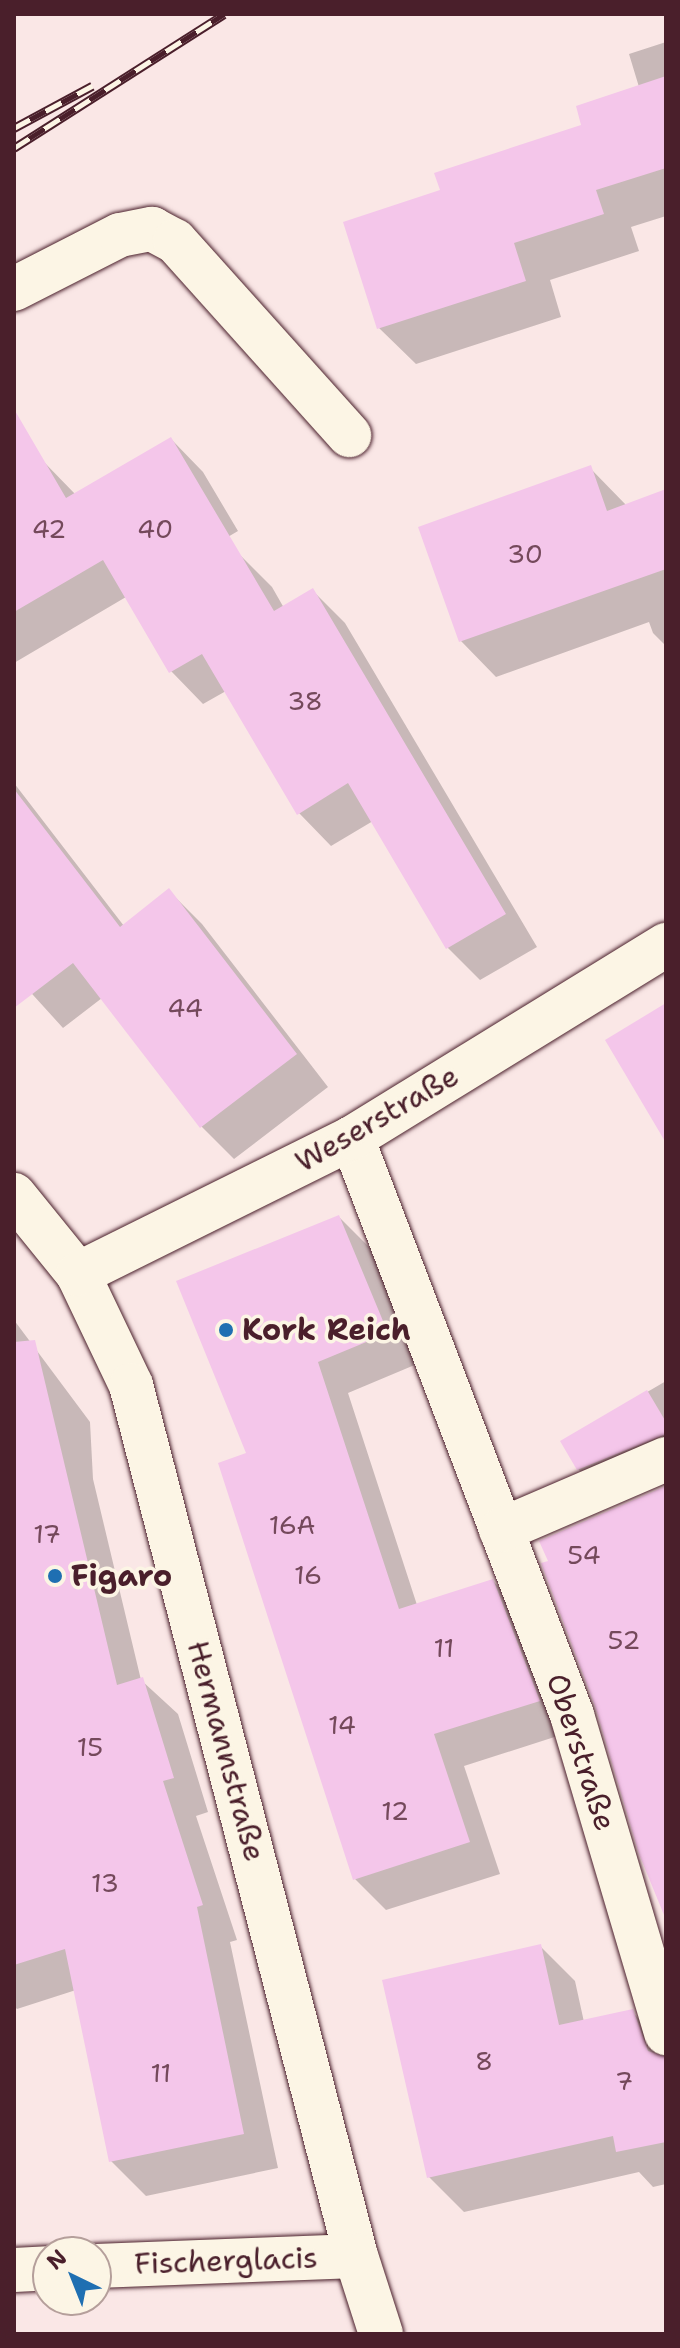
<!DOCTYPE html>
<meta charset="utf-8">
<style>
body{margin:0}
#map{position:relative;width:680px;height:2348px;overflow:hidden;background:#fae7e6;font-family:"Shantell Sans",sans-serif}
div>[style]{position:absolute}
.shadow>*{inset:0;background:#0003}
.building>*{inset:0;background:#f4c6ea}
.roads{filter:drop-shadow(0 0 2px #4a1f2b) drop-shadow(0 0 2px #4a1f2b)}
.minor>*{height:44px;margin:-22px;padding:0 22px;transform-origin:22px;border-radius:22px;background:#fcf5e5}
.rail>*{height:9px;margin-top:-4.5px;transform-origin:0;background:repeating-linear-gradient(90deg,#fcf5e5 0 18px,#4a1f2b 0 36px);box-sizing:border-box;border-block:2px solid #4a1f2b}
.dots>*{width:22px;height:22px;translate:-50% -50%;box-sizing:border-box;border:4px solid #fcf5e5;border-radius:50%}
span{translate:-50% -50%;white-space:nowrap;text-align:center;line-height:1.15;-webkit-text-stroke:7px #fcf5e5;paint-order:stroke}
.number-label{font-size:26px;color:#74495b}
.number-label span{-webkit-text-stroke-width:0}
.street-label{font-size:30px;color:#4a1f2b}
.poi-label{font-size:30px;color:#4a1f2b;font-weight:700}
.left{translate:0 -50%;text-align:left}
.frame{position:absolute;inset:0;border:16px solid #4a1f2b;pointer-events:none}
.north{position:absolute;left:32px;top:2236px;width:80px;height:80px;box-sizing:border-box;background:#fcf5e5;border:2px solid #b59f9b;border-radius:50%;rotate:317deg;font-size:22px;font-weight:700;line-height:32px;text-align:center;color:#4a1f2b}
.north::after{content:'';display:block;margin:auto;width:28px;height:36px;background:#1f6fb2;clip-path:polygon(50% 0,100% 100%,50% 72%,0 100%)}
</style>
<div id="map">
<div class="shadow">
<i style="clip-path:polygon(666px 42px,666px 216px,631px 227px,639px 251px,550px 280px,561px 317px,416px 364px,379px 328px,443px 192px,584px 127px,639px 87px,629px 54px)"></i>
<i style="clip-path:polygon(171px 439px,203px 472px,238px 531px,14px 663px,14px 476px,42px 460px,76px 495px)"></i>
<i style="clip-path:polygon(590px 468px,627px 506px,666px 492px,666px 646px,653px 633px,649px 622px,496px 677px,461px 641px)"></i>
<i style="clip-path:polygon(239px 554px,272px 587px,284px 608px,313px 591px,345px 623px,537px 947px,480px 980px,448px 948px,373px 821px,331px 846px,299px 813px,226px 691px,203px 704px,171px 671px)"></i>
<i style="clip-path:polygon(14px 783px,124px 926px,169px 891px,202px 924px,328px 1087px,234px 1159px,202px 1127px,102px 998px,63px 1028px,14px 974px)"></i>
<i style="clip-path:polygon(339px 1217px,370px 1248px,417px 1364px,348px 1393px,417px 1605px,493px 1581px,524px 1613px,570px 1732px,464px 1766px,500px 1874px,386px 1910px,355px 1879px,249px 1454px)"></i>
<i style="clip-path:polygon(14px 1320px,90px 1422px,93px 1479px,141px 1680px,178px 1714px,208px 1812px,196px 1816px,237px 1940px,230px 1942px,278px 2168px,146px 2196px,111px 2161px,76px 1990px,17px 2009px,14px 2006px)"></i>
<i style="clip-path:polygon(666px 1381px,666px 1468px,604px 1495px,578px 1469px,562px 1442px)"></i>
<i style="clip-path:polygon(540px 1946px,575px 1981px,584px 2022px,632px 2012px,666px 2045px,666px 2184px,653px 2187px,639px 2172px,464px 2212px,429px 2177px)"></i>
</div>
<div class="building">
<i style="clip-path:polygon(666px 76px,666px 168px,596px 190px,604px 214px,514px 243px,526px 281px,377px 329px,343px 222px,440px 190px,434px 173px,581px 125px,576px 106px)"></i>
<i style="clip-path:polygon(14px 409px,66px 498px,171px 437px,274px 611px,313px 588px,506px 914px,446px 949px,348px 783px,297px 815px,202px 654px,169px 673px,103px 560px,14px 612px)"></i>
<i style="clip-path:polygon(591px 465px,607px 511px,666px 489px,666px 569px,459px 642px,418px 527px)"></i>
<i style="clip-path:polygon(14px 789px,120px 927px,169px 888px,297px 1054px,200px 1128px,73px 963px,14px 1008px)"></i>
<i style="clip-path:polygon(666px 1003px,666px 1143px,605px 1040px)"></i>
<i style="clip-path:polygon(339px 1215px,388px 1333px,318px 1362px,399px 1609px,493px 1579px,540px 1701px,434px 1734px,470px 1842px,353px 1880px,218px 1463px,246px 1453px,176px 1281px)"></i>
<i style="clip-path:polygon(35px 1340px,117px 1685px,143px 1677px,174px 1778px,163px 1781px,203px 1905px,197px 1907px,244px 2134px,109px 2162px,65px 1949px,14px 1965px,14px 1342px)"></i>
<i style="clip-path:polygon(647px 1390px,666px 1422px,666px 1434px,577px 1470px,560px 1441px)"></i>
<i style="clip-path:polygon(666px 1486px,666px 1915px,664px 1915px,639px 1854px,595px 1706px,541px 1563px,548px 1561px,539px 1541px)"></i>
<i style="clip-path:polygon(541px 1944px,559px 2025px,633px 2009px,648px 2051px,666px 2057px,666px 2142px,616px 2152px,613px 2136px,427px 2178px,382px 1980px)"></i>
</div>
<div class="roads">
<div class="minor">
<i style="left:14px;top:289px;width:119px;rotate:-27deg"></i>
<i style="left:120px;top:235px;width:33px;rotate:-11deg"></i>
<i style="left:152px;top:229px;width:26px;rotate:28deg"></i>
<i style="left:175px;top:241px;width:261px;rotate:48.1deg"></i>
<i style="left:352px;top:1138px;width:618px;rotate:69.13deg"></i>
<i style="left:572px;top:1715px;width:332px;rotate:73.5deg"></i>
<i style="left:14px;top:1195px;width:102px;rotate:51deg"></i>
<i style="left:78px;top:1274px;width:123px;rotate:64.5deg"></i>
<i style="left:131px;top:1385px;width:900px;rotate:75.52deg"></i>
<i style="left:356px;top:2256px;width:82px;rotate:72.2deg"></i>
<i style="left:78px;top:1274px;width:306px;rotate:-26.4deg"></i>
<i style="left:352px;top:1138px;width:369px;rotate:-31.6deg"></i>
<i style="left:501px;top:1530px;width:180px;rotate:-23.3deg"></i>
<i style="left:96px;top:2266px;width:260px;rotate:-2.2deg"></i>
<i style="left:14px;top:2270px;width:34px;rotate:-3deg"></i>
</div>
</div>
<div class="rail">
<i style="left:14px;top:128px;width:89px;rotate:-28.3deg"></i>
<i style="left:14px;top:148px;width:249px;rotate:-32.5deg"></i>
</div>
<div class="dots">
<i style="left:226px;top:1330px;background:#1f6fb2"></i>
<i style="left:55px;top:1576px;background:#1f6fb2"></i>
</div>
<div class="number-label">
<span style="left:49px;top:529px">42</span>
<span style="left:155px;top:529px">40</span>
<span style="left:525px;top:554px">30</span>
<span style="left:305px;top:701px">38</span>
<span style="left:185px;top:1008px">44</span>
<span style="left:292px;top:1525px">16A</span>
<span style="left:47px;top:1534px">17</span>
<span style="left:584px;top:1555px">54</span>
<span style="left:308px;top:1575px">16</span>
<span style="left:624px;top:1640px">52</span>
<span style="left:444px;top:1648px">11</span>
<span style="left:342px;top:1725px">14</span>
<span style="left:90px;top:1747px">15</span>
<span style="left:395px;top:1811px">12</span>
<span style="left:105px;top:1883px">13</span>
<span style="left:484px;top:2061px">8</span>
<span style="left:161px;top:2073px">11</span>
<span style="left:624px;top:2081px">7</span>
</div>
<div class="street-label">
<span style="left:377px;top:1119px;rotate:-30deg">Weserstraße</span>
<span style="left:226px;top:1751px;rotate:75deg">Hermannstraße</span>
<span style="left:581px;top:1752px;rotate:72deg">Oberstraße</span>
<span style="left:226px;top:2261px;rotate:-2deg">Fischerglacis</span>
</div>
<div class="poi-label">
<span class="left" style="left:242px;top:1330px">Kork Reich</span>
<span class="left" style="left:71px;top:1576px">Figaro</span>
</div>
<div class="frame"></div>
<div class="north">N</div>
</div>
